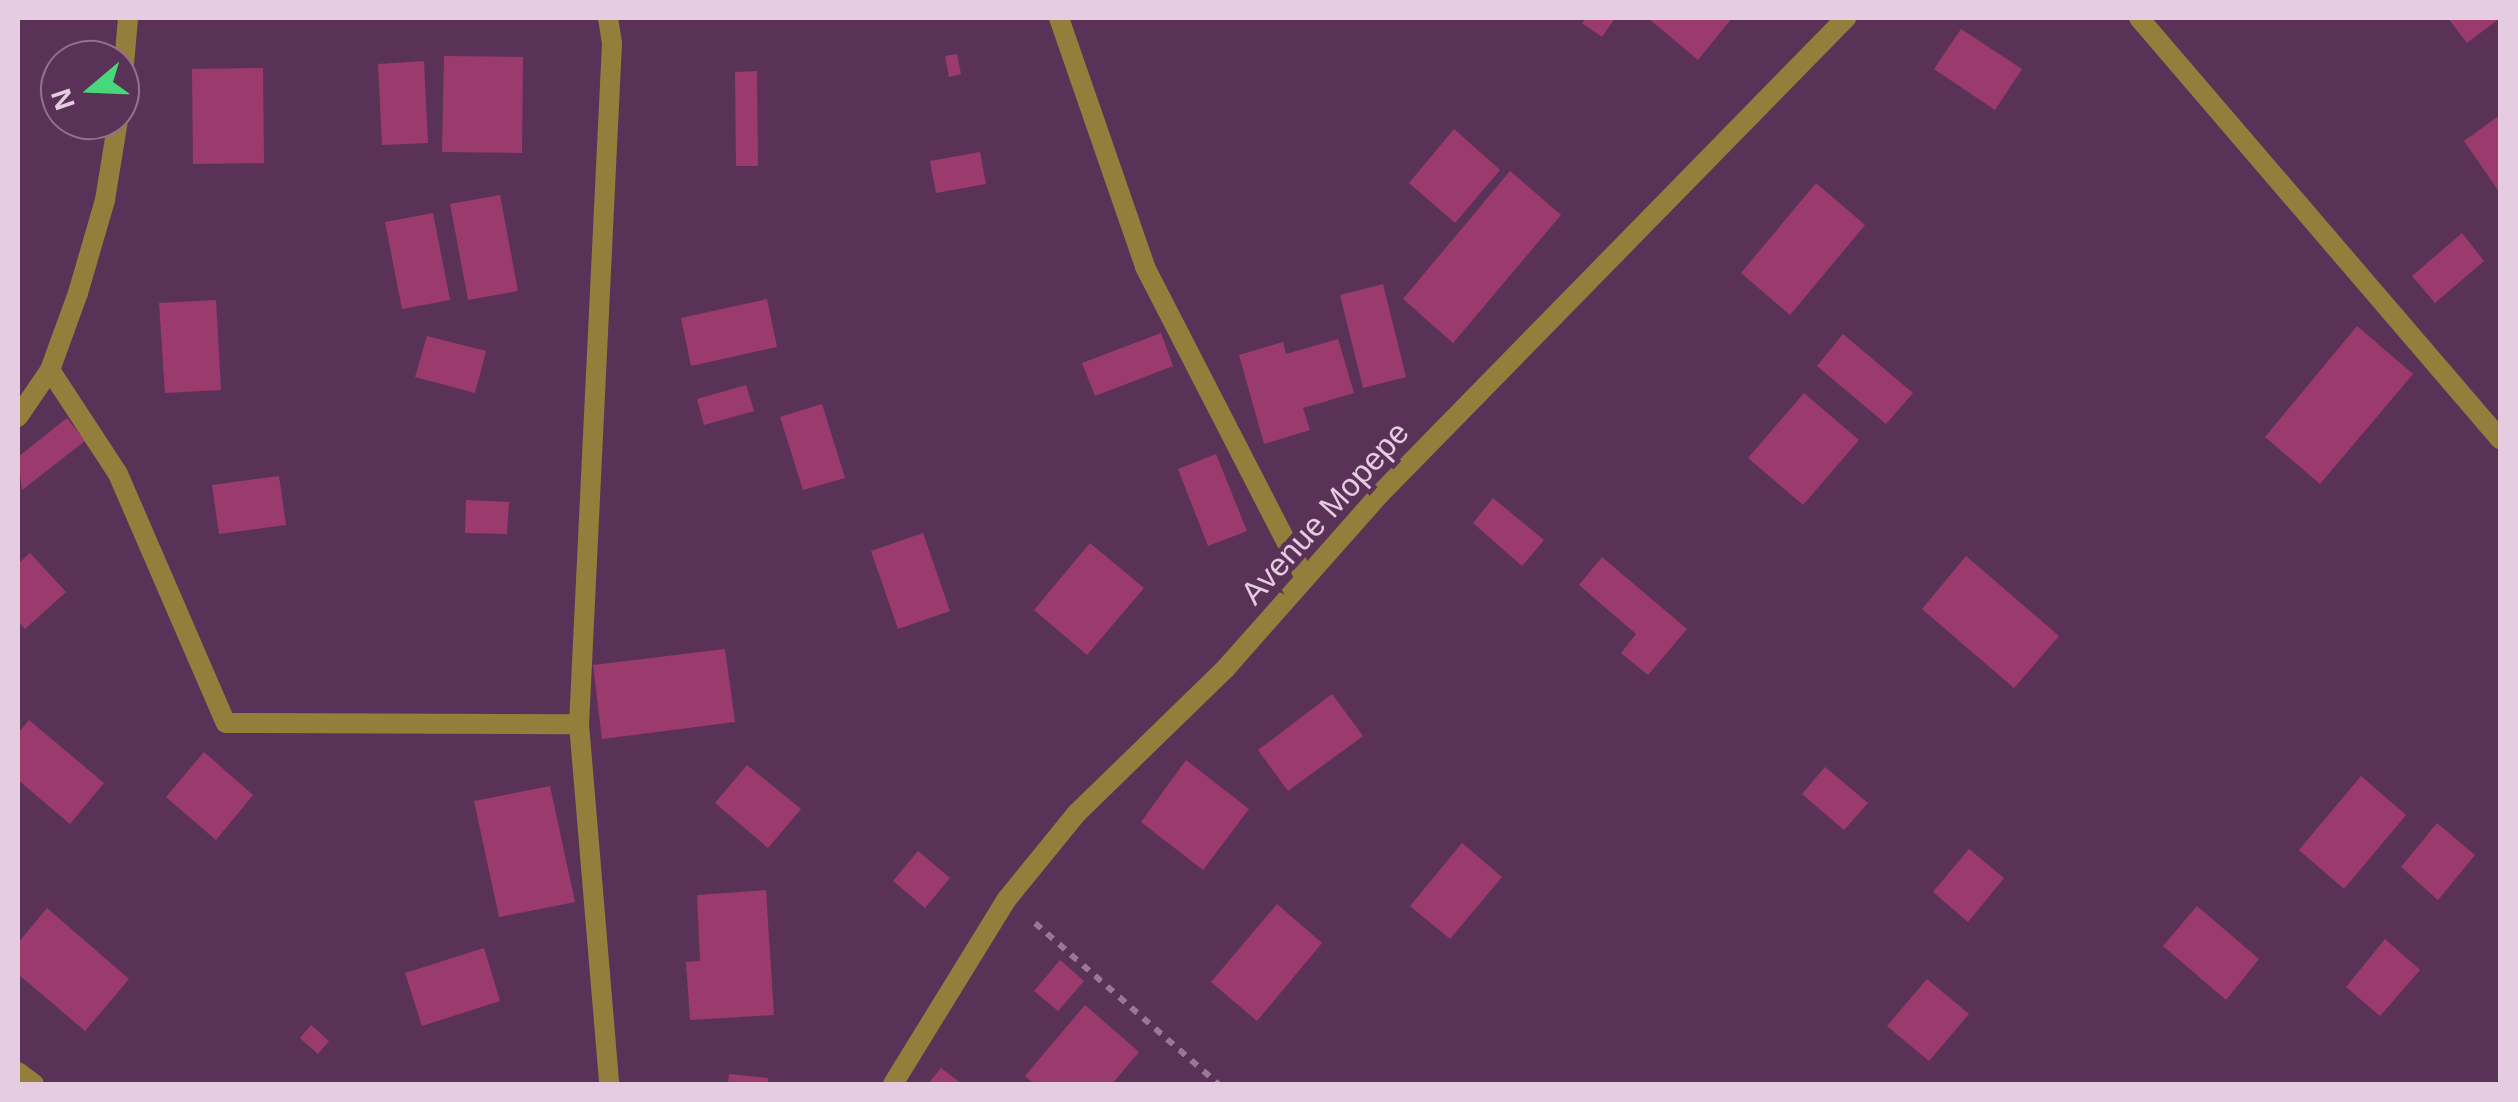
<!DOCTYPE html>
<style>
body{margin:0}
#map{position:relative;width:2518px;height:1102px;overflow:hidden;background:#5b3257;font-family:Helvetica,sans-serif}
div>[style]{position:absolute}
.building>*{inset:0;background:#9b3b6d}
.path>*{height:6px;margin-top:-3px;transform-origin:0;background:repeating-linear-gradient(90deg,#997795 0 8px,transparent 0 16px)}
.minor>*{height:20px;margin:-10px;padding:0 10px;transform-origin:10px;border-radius:10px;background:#947e3c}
span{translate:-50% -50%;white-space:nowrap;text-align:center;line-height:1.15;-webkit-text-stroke:9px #5b3257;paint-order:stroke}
.street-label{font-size:32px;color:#e5cce1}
.frame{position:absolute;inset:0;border:20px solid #e5cce1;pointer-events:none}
.north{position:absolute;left:40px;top:40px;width:100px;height:100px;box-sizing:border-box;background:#5b3257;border:2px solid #92708e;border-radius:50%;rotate:251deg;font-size:28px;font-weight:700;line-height:40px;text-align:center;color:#e5cce1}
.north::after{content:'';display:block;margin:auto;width:35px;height:45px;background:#48d779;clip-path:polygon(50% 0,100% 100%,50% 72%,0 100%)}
</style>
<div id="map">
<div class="building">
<i style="clip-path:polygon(1586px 18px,1615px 18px,1602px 37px,1582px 23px)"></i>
<i style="clip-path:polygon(1648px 18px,1732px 18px,1698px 60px)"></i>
<i style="clip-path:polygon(2448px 18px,2500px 18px,2467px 43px)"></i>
<i style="clip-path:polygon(1961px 29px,2022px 69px,1995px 110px,1934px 69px)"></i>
<i style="clip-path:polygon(957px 54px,961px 74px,949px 77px,945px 56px)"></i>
<i style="clip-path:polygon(444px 56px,523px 57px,522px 153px,442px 152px)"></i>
<i style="clip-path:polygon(424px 61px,428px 143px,382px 145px,378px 64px)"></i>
<i style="clip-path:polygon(263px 68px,264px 163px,193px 164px,192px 69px)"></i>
<i style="clip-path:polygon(757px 71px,758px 166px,736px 166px,735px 72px)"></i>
<i style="clip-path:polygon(2500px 115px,2500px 193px,2464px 141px)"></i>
<i style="clip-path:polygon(1454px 129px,1500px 170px,1455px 223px,1409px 183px)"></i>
<i style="clip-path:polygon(980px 152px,986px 184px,936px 193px,930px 161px)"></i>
<i style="clip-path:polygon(1510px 171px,1561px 215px,1453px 343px,1403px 299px)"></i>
<i style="clip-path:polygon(1816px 183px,1865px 225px,1790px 315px,1741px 273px)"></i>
<i style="clip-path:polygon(500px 195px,518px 291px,468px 300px,450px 204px)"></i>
<i style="clip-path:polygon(433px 213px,450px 300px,402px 309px,385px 222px)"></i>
<i style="clip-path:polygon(2462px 233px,2484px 261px,2435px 303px,2412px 276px)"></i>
<i style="clip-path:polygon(1383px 284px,1406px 377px,1363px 388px,1340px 295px)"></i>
<i style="clip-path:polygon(767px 299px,777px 347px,691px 366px,681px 318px)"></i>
<i style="clip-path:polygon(216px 300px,221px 390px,165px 393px,159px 303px)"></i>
<i style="clip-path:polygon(2357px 326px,2413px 374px,2320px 484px,2265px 437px)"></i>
<i style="clip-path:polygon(1161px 333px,1173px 366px,1095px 396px,1082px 363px)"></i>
<i style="clip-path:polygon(1843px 334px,1913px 393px,1886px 424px,1817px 366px)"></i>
<i style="clip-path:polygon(427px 336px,486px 351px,475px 393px,415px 377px)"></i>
<i style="clip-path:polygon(1338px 339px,1354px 393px,1303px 408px,1310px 430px,1264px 444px,1239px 355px,1283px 342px,1286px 354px)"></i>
<i style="clip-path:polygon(746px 385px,754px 411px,704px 425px,697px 399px)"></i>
<i style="clip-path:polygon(1804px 393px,1859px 440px,1803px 505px,1748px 458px)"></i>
<i style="clip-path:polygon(822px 404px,845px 478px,803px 490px,780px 417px)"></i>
<i style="clip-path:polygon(67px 418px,85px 441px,22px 490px,18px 457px)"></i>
<i style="clip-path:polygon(1216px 454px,1247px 531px,1208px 546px,1178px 469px)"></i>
<i style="clip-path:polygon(279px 476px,286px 525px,219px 534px,212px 485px)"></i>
<i style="clip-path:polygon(1493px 498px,1544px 540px,1522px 566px,1473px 523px)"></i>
<i style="clip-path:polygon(466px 500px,509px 502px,507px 534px,465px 533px)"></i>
<i style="clip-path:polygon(923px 533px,950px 611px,898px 629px,871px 551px)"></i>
<i style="clip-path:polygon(1090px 543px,1144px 588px,1087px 655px,1034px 610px)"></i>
<i style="clip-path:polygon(30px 553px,66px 592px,25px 629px,18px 621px,18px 564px)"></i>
<i style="clip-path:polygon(1966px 556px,2059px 636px,2014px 688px,1922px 609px)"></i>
<i style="clip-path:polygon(1602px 557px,1687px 629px,1648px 675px,1621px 653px,1636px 634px,1579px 585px)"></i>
<i style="clip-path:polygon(725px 649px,735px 722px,602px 739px,593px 665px)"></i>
<i style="clip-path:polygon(1332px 694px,1363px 736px,1288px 791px,1258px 750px)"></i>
<i style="clip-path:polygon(29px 720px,104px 783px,70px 824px,18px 780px,18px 733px)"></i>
<i style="clip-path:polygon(204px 752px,253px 795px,216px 840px,166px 797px)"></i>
<i style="clip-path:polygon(1186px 760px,1249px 809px,1203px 870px,1141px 822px)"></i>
<i style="clip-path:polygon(747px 765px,801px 809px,768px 848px,715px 803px)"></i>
<i style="clip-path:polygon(1825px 767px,1868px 803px,1844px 830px,1802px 794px)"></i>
<i style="clip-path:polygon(2361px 776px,2406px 815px,2344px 889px,2299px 850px)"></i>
<i style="clip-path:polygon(550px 786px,575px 902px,499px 917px,474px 801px)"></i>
<i style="clip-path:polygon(2437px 823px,2475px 855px,2438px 900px,2401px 867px)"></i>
<i style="clip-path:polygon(1462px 843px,1502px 877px,1450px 939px,1410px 906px)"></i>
<i style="clip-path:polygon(1969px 849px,2004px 878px,1968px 922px,1933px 892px)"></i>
<i style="clip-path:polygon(918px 851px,950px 878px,925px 908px,893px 881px)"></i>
<i style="clip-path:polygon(766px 890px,774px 1015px,690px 1020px,686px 962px,700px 961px,697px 895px)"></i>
<i style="clip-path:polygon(1277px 904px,1322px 943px,1257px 1021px,1211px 982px)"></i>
<i style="clip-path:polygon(2197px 906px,2259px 959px,2226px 1000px,2163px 946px)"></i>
<i style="clip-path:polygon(47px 908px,129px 979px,85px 1031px,18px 974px,18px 943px)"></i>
<i style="clip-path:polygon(2385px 939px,2420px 970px,2380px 1016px,2346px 987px)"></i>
<i style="clip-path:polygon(484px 948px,500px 1001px,422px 1026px,405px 973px)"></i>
<i style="clip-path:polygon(1060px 960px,1084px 981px,1058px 1011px,1034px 991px)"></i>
<i style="clip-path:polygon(1927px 979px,1969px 1014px,1929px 1061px,1887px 1026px)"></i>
<i style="clip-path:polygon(1085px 1005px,1139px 1052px,1112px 1084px,1035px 1084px,1025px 1076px)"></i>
<i style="clip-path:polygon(311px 1025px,329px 1041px,318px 1054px,300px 1038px)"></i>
<i style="clip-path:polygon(941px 1068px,962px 1084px,928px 1084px)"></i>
<i style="clip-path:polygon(729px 1074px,768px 1078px,768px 1084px,728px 1084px)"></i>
</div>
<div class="path">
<i style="left:1035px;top:923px;width:244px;rotate:41.3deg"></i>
</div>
<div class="minor">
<i style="left:608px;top:18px;width:25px;rotate:81deg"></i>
<i style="left:612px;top:43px;width:682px;rotate:92.77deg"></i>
<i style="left:579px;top:724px;width:361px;rotate:85.2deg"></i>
<i style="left:1059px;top:18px;width:263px;rotate:70.9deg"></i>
<i style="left:1145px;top:267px;width:350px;rotate:62.8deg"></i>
<i style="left:2139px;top:18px;width:555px;rotate:49.39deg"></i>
<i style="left:120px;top:110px;width:92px;rotate:-85deg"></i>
<i style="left:50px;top:370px;width:124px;rotate:56.8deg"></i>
<i style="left:118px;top:474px;width:271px;rotate:66.6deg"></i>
<i style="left:226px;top:723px;width:353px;rotate:0.2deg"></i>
<i style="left:18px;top:417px;width:57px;rotate:-55.8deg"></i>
<i style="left:50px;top:370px;width:82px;rotate:-70deg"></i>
<i style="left:78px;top:293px;width:97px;rotate:-73.8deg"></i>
<i style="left:105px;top:200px;width:81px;rotate:-80.8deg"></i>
<i style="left:18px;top:1072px;width:20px;rotate:37deg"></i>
<i style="left:893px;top:1084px;width:217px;rotate:-58.4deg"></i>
<i style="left:1007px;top:899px;width:111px;rotate:-50.9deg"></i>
<i style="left:1077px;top:813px;width:208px;rotate:-44.2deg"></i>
<i style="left:1226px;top:668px;width:231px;rotate:-48.5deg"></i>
<i style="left:1379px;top:495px;width:668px;rotate:-45.61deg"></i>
</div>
<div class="street-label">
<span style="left:1325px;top:513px;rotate:-48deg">Avenue Mopepe</span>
</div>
<div class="frame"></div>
<div class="north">N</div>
</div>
